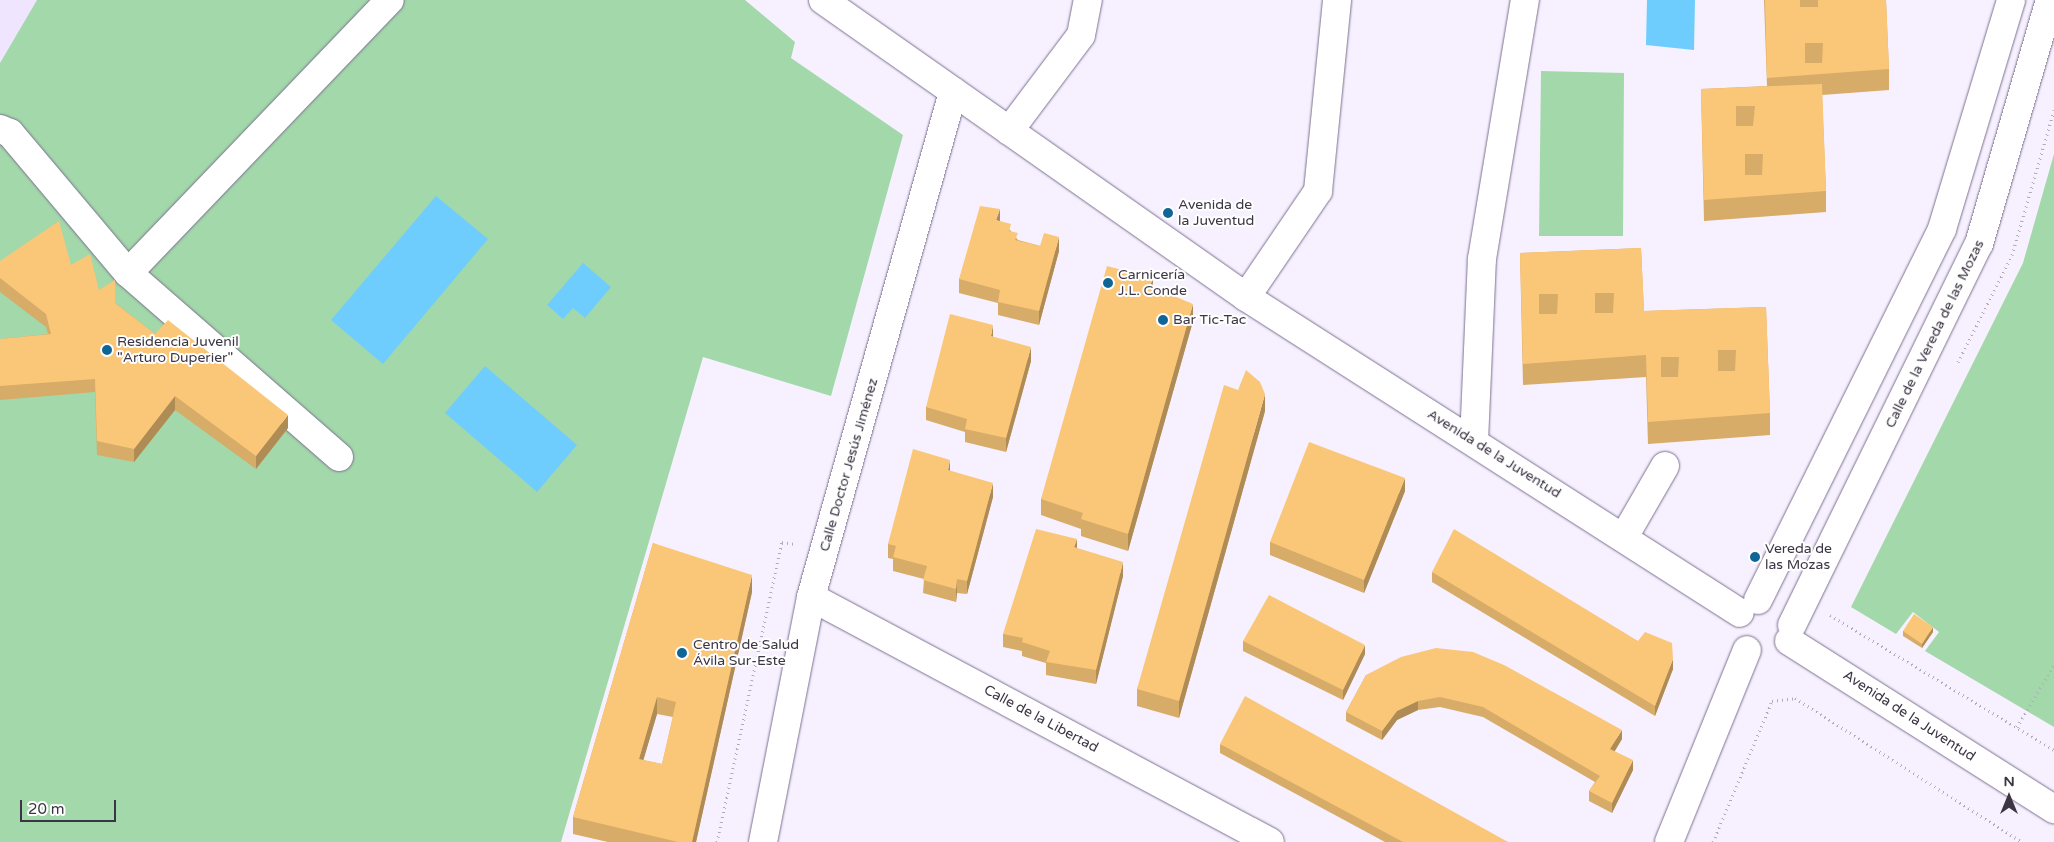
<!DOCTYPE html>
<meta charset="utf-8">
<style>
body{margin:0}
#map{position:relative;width:2054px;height:842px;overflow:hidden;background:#f6f0ff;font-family:"Varela Round",sans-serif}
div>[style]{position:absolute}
.built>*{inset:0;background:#f0e5ff}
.green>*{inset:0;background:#a2d8aa}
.water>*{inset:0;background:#6fcdfe}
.path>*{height:3px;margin-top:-1.5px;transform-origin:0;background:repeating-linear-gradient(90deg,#b0aab9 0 1px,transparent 0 5px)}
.roads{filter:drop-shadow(0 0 1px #7d708f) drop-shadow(0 0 1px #7d708f)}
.minor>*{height:28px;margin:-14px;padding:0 14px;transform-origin:14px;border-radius:14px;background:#fff}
.wall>*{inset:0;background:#d7ab68}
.shaded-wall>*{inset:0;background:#af8b55}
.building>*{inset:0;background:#fac779}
.dots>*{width:14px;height:14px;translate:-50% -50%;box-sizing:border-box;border:2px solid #fff;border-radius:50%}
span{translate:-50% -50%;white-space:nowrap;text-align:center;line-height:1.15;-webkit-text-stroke:4px #fff;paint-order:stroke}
.poi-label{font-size:14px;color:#3c3644}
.left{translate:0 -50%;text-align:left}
.street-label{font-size:14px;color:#3c3644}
.north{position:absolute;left:1984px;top:772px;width:50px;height:50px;-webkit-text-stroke:4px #fff;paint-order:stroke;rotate:0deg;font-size:14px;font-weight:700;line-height:20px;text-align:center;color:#3c3644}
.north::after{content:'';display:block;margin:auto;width:18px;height:22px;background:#3c3644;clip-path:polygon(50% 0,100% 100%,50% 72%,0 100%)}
.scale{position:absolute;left:20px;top:800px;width:96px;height:22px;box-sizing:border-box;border:2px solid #3c3644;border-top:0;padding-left:6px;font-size:15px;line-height:18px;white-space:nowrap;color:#3c3644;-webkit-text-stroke:4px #fff;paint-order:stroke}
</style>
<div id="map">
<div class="built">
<i style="clip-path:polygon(0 0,37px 0,0 63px)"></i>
</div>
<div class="green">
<i style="clip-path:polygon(37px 0,745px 0,795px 42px,791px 58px,903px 135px,831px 396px,703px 357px,561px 842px,0 842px,0 63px)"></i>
<i style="clip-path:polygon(1541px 71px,1624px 73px,1623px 236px,1539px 236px)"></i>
<i style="clip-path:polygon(2054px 154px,2054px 727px,1925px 651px,1939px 632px,1913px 612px,1896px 634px,1851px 607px,2023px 263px)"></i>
</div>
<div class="water">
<i style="clip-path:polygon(1647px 0,1695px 0,1694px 50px,1646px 45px)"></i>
<i style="clip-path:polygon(436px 196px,488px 239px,383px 364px,331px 320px)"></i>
<i style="clip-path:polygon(583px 263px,611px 287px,585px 318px,573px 308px,563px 319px,547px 305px)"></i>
<i style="clip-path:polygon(485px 366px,577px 445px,537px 492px,445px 413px)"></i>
</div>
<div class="path">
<i style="left:1958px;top:362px;width:120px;rotate:-63.2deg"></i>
<i style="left:2012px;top:255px;width:151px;rotate:-73.8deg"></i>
<i style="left:1830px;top:615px;width:262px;rotate:31.1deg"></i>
<i style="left:2017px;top:727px;width:72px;rotate:-59.2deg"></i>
<i style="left:717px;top:842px;width:307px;rotate:-77.8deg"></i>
<i style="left:782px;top:542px;width:12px;rotate:9deg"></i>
<i style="left:1713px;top:842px;width:153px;rotate:-67.3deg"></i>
<i style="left:1772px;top:701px;width:23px;rotate:-7deg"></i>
<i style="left:1795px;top:698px;width:269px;rotate:32.4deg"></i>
</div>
<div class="roads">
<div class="minor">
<i style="left:823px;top:0;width:517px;rotate:35.07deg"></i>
<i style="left:1246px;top:297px;width:586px;rotate:32.61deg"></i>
<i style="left:0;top:129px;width:11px;rotate:22deg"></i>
<i style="left:10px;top:133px;width:183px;rotate:49.9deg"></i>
<i style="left:128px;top:273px;width:280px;rotate:41.1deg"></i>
<i style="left:1009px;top:131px;width:120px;rotate:-53.1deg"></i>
<i style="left:1081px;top:35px;width:36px;rotate:-79deg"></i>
<i style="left:128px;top:273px;width:378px;rotate:-46.2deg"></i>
<i style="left:1246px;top:297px;width:128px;rotate:-55.8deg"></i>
<i style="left:1318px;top:191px;width:192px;rotate:-84.3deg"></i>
<i style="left:1474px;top:441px;width:182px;rotate:-87.5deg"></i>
<i style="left:1482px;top:259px;width:263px;rotate:-80.6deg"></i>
<i style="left:1624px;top:537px;width:82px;rotate:-60deg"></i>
<i style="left:811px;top:597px;width:520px;rotate:28.09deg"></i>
<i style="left:1758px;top:600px;width:414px;rotate:-63.6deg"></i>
<i style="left:1942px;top:229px;width:239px;rotate:-73.2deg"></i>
<i style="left:1792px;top:625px;width:424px;rotate:-63.9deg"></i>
<i style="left:1979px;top:244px;width:254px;rotate:-73.8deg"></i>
<i style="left:1789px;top:641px;width:314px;rotate:32.4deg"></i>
<i style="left:763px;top:842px;width:250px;rotate:-78.9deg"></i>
<i style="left:811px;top:597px;width:525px;rotate:-74.29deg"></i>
<i style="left:1669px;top:842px;width:207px;rotate:-67.9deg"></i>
</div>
</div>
<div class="wall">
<i style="clip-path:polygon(1764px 0,1886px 0,1889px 69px,1889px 90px,1822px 95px,1826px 191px,1826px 212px,1704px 221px,1701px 89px,1767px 86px)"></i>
<i style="clip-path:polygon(1000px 221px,1011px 231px,1018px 240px,1059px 251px,1039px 325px,998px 315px,998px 303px,959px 293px,959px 279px)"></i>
<i style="clip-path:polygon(1641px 248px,1644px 311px,1766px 307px,1770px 413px,1770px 435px,1648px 444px,1646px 377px,1523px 385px,1520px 253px)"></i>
<i style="clip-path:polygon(0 261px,71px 265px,99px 290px,155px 334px,288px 428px,256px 469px,175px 410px,134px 462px,97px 455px,95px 392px,0 400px,0 339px,48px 334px,46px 327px,0 292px)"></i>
<i style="clip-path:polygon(1153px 287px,1193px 321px,1128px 551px,1081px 536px,1081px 529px,1041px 515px,1041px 499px)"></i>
<i style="clip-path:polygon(993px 337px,1031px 361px,1006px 452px,965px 442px,965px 432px,926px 420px,926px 407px)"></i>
<i style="clip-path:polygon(1265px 411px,1179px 718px,1137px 706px,1137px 689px)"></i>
<i style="clip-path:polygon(950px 471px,993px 497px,967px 594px,957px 593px,956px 602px,923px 593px,924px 579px,893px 571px,893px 559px,888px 558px,888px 544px)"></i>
<i style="clip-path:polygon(1405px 491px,1364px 593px,1270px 555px,1270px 542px)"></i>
<i style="clip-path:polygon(evenodd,653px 543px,752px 592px,696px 842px,608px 842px,573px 834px,573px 817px,653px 543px,657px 714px,673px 717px,662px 764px,643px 760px,657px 714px)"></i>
<i style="clip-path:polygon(1077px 548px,1123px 576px,1096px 684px,1046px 675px,1046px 663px,1022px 656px,1022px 651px,1003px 647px,1003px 634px)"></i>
<i style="clip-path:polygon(1432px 572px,1638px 641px,1673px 669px,1655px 716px,1432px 582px)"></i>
<i style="clip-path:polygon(1903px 631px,1933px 632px,1922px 648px,1903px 636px)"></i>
<i style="clip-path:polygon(1243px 641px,1365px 654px,1343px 700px,1243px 651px)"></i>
<i style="clip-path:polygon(1366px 675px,1622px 739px,1614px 752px,1633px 770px,1612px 813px,1589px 801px,1589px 791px,1595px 782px,1483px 717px,1440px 707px,1418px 710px,1397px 720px,1382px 740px,1346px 721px,1346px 712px)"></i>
<i style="clip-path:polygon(1220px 744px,1508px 842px,1385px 842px,1220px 753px)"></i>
</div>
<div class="shaded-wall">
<i style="clip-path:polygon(1000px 209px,1000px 222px,996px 220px)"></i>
<i style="clip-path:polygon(1059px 237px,1059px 251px,1039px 325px,1039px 311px)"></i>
<i style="clip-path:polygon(1153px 278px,1153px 294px,1150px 286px)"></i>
<i style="clip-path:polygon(1193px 304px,1193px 321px,1128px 551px,1128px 534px)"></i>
<i style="clip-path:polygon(993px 325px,993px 338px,991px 336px)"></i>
<i style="clip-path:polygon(1031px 347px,1031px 361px,1006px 452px,1006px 438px)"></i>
<i style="clip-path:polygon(1265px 394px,1265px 411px,1179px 718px,1179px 701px)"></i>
<i style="clip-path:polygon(175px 396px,175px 410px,134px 462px,134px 449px)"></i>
<i style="clip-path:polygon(288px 415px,288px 428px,256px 469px,256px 456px)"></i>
<i style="clip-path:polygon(950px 460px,950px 473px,948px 470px)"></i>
<i style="clip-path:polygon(1405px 478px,1405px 491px,1364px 593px,1364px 580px)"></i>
<i style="clip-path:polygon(993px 483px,993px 497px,967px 594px,967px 581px)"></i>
<i style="clip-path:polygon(1077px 539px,1077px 552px,1074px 547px)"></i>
<i style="clip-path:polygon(1123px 562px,1123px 576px,1096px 684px,1096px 670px)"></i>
<i style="clip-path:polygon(752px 575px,752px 592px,696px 842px,692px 842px)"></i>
<i style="clip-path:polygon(957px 579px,957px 593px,956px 602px,956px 589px)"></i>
<i style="clip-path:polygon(1933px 627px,1933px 632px,1922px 648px,1922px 644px)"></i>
<i style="clip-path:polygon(1365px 645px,1365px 654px,1343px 700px,1343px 690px)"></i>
<i style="clip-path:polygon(1673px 659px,1673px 669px,1655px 716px,1655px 706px)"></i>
<i style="clip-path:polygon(657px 697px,657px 714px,639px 775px,639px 759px)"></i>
<i style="clip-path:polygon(1418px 701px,1418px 710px,1397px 720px,1382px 740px,1382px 731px,1397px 711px)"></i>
<i style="clip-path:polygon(1622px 730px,1622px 739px,1610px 759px,1610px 749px)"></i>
<i style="clip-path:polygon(1633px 760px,1633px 770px,1612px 813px,1612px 803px)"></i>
</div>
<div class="building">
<i style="clip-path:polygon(evenodd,1765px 0,1800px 0,1800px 7px,1818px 7px,1818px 0,1886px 0,1889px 69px,1767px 78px,1765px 0,1805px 43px,1823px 43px,1822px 63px,1805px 63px,1805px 43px)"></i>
<i style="clip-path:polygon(evenodd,1822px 84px,1826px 191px,1704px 200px,1701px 89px,1822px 84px,1736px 106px,1755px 106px,1753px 126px,1736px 126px,1736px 106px,1822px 84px,1745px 154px,1763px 154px,1762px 175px,1745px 175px,1745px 154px)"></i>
<i style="clip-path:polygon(980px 206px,1000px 209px,996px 220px,1011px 224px,1009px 231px,1018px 233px,1015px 240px,1040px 246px,1044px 233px,1059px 237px,1039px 311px,998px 302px,1000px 290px,959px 279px)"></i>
<i style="clip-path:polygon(59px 221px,71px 265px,90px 254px,99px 290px,115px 280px,115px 303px,155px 334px,168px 320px,288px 415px,256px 456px,175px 396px,134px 449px,97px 441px,95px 379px,0 386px,0 339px,51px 334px,46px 314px,0 278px,0 261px)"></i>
<i style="clip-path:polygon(evenodd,1641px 248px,1644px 311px,1766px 307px,1770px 413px,1648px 422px,1646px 355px,1523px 364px,1520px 253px,1641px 248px,1595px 293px,1614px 293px,1613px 313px,1595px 313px,1595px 293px,1641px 248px,1539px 294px,1558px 294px,1557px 314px,1539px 314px,1539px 294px,1641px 248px,1718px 350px,1736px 350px,1735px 371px,1718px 371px,1718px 350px,1641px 248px,1661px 357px,1679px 357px,1678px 377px,1661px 377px,1661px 357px)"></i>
<i style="clip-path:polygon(1107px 266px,1153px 278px,1150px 286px,1193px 304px,1128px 534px,1081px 519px,1083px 513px,1041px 499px)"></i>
<i style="clip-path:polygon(950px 314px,993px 325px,991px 336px,1031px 347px,1006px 438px,965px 429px,967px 419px,926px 407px)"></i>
<i style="clip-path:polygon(1246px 370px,1260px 382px,1265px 394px,1179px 701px,1137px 689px,1224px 385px,1238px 390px)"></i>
<i style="clip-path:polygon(1309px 442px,1405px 478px,1364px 580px,1270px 542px)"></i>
<i style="clip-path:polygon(913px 449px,950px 460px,948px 470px,993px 483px,967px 581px,957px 579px,956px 589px,923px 580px,927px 566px,893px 557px,896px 546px,888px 544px)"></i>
<i style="clip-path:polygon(1036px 529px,1077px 539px,1074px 547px,1123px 562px,1096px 670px,1046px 662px,1050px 651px,1022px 642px,1023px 638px,1003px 634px)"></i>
<i style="clip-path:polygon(1454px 529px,1638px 641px,1645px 632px,1672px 643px,1673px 659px,1655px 706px,1432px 572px)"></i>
<i style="clip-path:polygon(evenodd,653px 543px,752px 575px,692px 842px,678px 842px,573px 817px,653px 543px,657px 697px,676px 702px,662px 764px,639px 759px,657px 697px)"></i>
<i style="clip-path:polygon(1269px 595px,1365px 645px,1343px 690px,1243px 641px)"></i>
<i style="clip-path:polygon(1914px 614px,1933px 627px,1922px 644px,1903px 631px)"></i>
<i style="clip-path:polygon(1436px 648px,1473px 652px,1504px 665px,1622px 730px,1610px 749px,1633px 760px,1612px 803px,1589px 791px,1600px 776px,1483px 707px,1440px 697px,1418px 701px,1397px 711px,1382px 731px,1346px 712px,1366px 675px,1401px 657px)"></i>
<i style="clip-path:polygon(1245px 696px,1508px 842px,1403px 842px,1220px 744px)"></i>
</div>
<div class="dots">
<i style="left:1168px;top:213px;background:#0f6696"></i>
<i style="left:1108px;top:283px;background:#0f6696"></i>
<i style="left:1163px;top:320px;background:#0f6696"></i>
<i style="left:107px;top:350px;background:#0f6696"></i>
<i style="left:1755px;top:557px;background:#0f6696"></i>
<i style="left:682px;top:653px;background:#0f6696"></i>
</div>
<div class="poi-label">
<span class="left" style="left:1178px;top:213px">Avenida de<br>la Juventud</span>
<span class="left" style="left:1118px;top:283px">Carnicería<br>J.L. Conde</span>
<span class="left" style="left:1173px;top:320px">Bar Tic-Tac</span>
<span class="left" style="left:117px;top:350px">Residencia Juvenil<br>"Arturo Duperier"</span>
<span class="left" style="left:1765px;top:557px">Vereda de<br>las Mozas</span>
<span class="left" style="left:693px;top:653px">Centro de Salud<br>Ávila Sur-Este</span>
</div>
<div class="street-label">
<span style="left:1935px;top:334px;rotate:-64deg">Calle de la Vereda de las Mozas</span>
<span style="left:1494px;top:454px;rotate:32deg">Avenida de la Juventud</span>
<span style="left:849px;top:465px;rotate:-74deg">Calle Doctor Jesús Jiménez</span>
<span style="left:1909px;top:716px;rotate:33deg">Avenida de la Juventud</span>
<span style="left:1041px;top:719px;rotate:28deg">Calle de la Libertad</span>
</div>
<div class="north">N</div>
<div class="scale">20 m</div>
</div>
